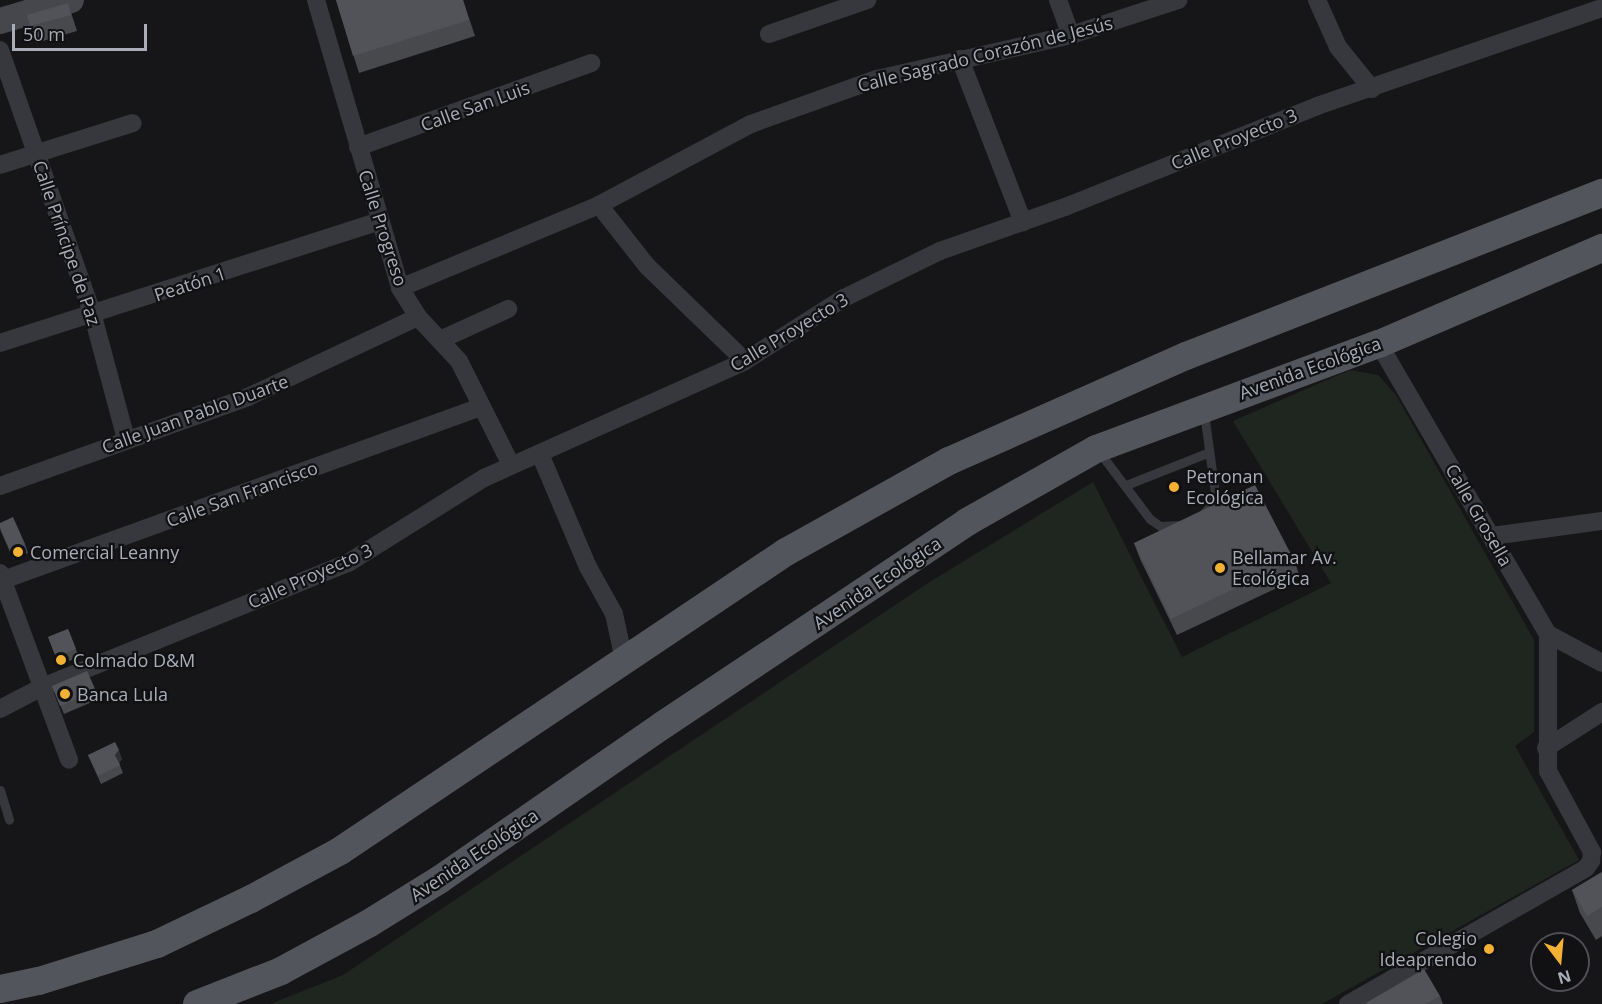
<!DOCTYPE html>
<meta charset="utf-8">
<style>
body{margin:0}
#map{position:relative;width:1602px;height:1004px;overflow:hidden;background:#161618;font-family:"Open Sans",sans-serif}
div>[style]{position:absolute}
.green>*{inset:0;background:#1e261f}
.lane>*{height:9px;margin:-4.5px;padding:0 4.5px;transform-origin:4.5px;border-radius:4.5px;background:#37383d}
.street>*{height:18px;margin:-9px;padding:0 9px;transform-origin:9px;border-radius:9px;background:#37383d}
.secondary>*{height:26px;margin:-13px;padding:0 13px;transform-origin:13px;border-radius:13px;background:#45474d}
.primary>*{height:28px;margin:-14px;padding:0 14px;transform-origin:14px;border-radius:14px;background:#53555c}
.wall>*{inset:0;background:#47494d}
.shaded-wall>*{inset:0;background:#2f3033}
.building>*{inset:0;background:#525359}
.dots>*{width:16px;height:16px;translate:-50% -50%;box-sizing:border-box;border:3px solid #111113;border-radius:50%}
span{translate:-50% -50%;white-space:nowrap;text-align:center;line-height:1.15;-webkit-text-stroke:4.5px #111113;paint-order:stroke}
.street-label{font-size:18px;color:#a8adb8}
.poi-label{font-size:18px;color:#a8adb8}
.left{translate:0 -50%;text-align:left}
.right{translate:-100% -50%;text-align:right}
.north{position:absolute;left:1530px;top:932px;width:60px;height:60px;box-sizing:border-box;background:#111113;border:2px solid #4d4f55;border-radius:50%;rotate:164deg;font-size:16px;font-weight:700;line-height:24px;text-align:center;color:#a8adb8}
.north::after{content:'';display:block;margin:auto;width:21px;height:27px;background:#f2b134;clip-path:polygon(50% 0,100% 100%,50% 72%,0 100%)}
.scale{position:absolute;left:12px;top:24px;width:135px;height:27px;box-sizing:border-box;border:3px solid #a8adb8;border-top:0;padding-left:8px;font-size:18px;line-height:21px;white-space:nowrap;color:#a8adb8;-webkit-text-stroke:4px #111113;paint-order:stroke}
</style>
<div id="map">
<div class="green">
<i style="clip-path:polygon(1350px 370px,1378px 375px,1396px 395px,1534px 640px,1534px 732px,1515px 746px,1579px 860px,1322px 1004px,270px 1004px,343px 975px,928px 583px,1093px 482px,1182px 657px,1331px 583px,1233px 421px)"></i>
</div>
<div class="lane">
<i style="left:1100px;top:453px;width:83px;rotate:52.9deg"></i>
<i style="left:1150px;top:519px;width:12px;rotate:35deg"></i>
<i style="left:1160px;top:526px;width:20px;rotate:-3deg"></i>
<i style="left:1126px;top:485px;width:87px;rotate:-21.6deg"></i>
<i style="left:1203px;top:514px;width:13px;rotate:-48deg"></i>
<i style="left:1212px;top:504px;width:11px;rotate:-75deg"></i>
<i style="left:1215px;top:493px;width:81px;rotate:-97.8deg"></i>
<i style="left:0;top:790px;width:31px;rotate:73deg"></i>
</div>
<div class="street">
<i style="left:316px;top:0;width:300px;rotate:73.7deg"></i>
<i style="left:400px;top:288px;width:34px;rotate:58deg"></i>
<i style="left:418px;top:317px;width:60px;rotate:47deg"></i>
<i style="left:459px;top:361px;width:116px;rotate:63.4deg"></i>
<i style="left:1058px;top:0;width:37px;rotate:70deg"></i>
<i style="left:1317px;top:0;width:51px;rotate:65.9deg"></i>
<i style="left:1338px;top:47px;width:54px;rotate:51deg"></i>
<i style="left:769px;top:34px;width:104px;rotate:-19.1deg"></i>
<i style="left:0;top:50px;width:282px;rotate:70.7deg"></i>
<i style="left:93px;top:316px;width:127px;rotate:75deg"></i>
<i style="left:960px;top:59px;width:175px;rotate:68.9deg"></i>
<i style="left:358px;top:147px;width:248px;rotate:-19.8deg"></i>
<i style="left:0;top:165px;width:139px;rotate:-17.5deg"></i>
<i style="left:599px;top:205px;width:78px;rotate:51.8deg"></i>
<i style="left:647px;top:266px;width:136px;rotate:44.1deg"></i>
<i style="left:400px;top:288px;width:216px;rotate:-22.6deg"></i>
<i style="left:599px;top:205px;width:172px;rotate:-28.1deg"></i>
<i style="left:751px;top:124px;width:134px;rotate:-19.7deg"></i>
<i style="left:877px;top:79px;width:199px;rotate:-12.8deg"></i>
<i style="left:1071px;top:35px;width:113px;rotate:-18.1deg"></i>
<i style="left:440px;top:340px;width:75px;rotate:-24.5deg"></i>
<i style="left:0;top:343px;width:397px;rotate:-17.8deg"></i>
<i style="left:1379px;top:344px;width:336px;rotate:59.8deg"></i>
<i style="left:1548px;top:634px;width:61px;rotate:28.2deg"></i>
<i style="left:540px;top:454px;width:123px;rotate:67deg"></i>
<i style="left:588px;top:567px;width:54px;rotate:61deg"></i>
<i style="left:614px;top:614px;width:47px;rotate:77.7deg"></i>
<i style="left:0;top:486px;width:263px;rotate:-19.7deg"></i>
<i style="left:248px;top:397px;width:188px;rotate:-25.2deg"></i>
<i style="left:1492px;top:536px;width:111px;rotate:-7.8deg"></i>
<i style="left:0;top:573px;width:199px;rotate:69.7deg"></i>
<i style="left:3px;top:580px;width:508px;rotate:-19.9deg"></i>
<i style="left:0;top:709px;width:47px;rotate:-27.6deg"></i>
<i style="left:42px;top:687px;width:330px;rotate:-22.1deg"></i>
<i style="left:348px;top:563px;width:160px;rotate:-32deg"></i>
<i style="left:484px;top:478px;width:286px;rotate:-24.1deg"></i>
<i style="left:745px;top:361px;width:117px;rotate:-32.5deg"></i>
<i style="left:844px;top:298px;width:107px;rotate:-26.1deg"></i>
<i style="left:940px;top:251px;width:133px;rotate:-19.4deg"></i>
<i style="left:1065px;top:207px;width:271px;rotate:-21.8deg"></i>
<i style="left:1317px;top:106px;width:301px;rotate:-19deg"></i>
<i style="left:1546px;top:748px;width:67px;rotate:-32.7deg"></i>
<i style="left:1348px;top:1004px;width:274px;rotate:-29.7deg"></i>
<i style="left:1586px;top:868px;width:9px;rotate:-54deg"></i>
<i style="left:1591px;top:861px;width:9px;rotate:-84deg"></i>
<i style="left:1592px;top:852px;width:92px;rotate:-118.5deg"></i>
<i style="left:1548px;top:771px;width:137px;rotate:-90deg"></i>
</div>
<div class="secondary">
<i style="left:0;top:21px;width:74px;rotate:-16.5deg"></i>
</div>
<div class="primary">
<i style="left:0;top:989px;width:40px;rotate:-12deg"></i>
<i style="left:39px;top:981px;width:124px;rotate:-17.4deg"></i>
<i style="left:157px;top:944px;width:104px;rotate:-25.6deg"></i>
<i style="left:251px;top:899px;width:101px;rotate:-28.3deg"></i>
<i style="left:340px;top:851px;width:537px;rotate:-33.84deg"></i>
<i style="left:786px;top:552px;width:187px;rotate:-29.2deg"></i>
<i style="left:949px;top:461px;width:259px;rotate:-23.9deg"></i>
<i style="left:1186px;top:356px;width:447px;rotate:-21.4deg"></i>
<i style="left:197px;top:1004px;width:90px;rotate:-21.4deg"></i>
<i style="left:281px;top:971px;width:99px;rotate:-28.4deg"></i>
<i style="left:368px;top:924px;width:84px;rotate:-31.8deg"></i>
<i style="left:439px;top:880px;width:272px;rotate:-34.7deg"></i>
<i style="left:663px;top:725px;width:366px;rotate:-33.7deg"></i>
<i style="left:967px;top:522px;width:148px;rotate:-29.5deg"></i>
<i style="left:1096px;top:449px;width:302px;rotate:-20.4deg"></i>
<i style="left:1379px;top:344px;width:243px;rotate:-23.3deg"></i>
</div>
<div class="wall">
<i style="clip-path:polygon(336px 0,463px 0,475px 36px,359px 73px)"></i>
<i style="clip-path:polygon(68px 3px,77px 31px,36px 43px,30px 26px)"></i>
<i style="clip-path:polygon(0 529px,25px 544px,28px 553px,13px 559px)"></i>
<i style="clip-path:polygon(1134px 543px,1294px 560px,1300px 577px,1177px 635px,1140px 559px)"></i>
<i style="clip-path:polygon(68px 629px,79px 657px,59px 665px,48px 637px)"></i>
<i style="clip-path:polygon(52px 686px,96px 691px,99px 699px,64px 714px)"></i>
<i style="clip-path:polygon(88px 755px,122px 759px,119px 763px,123px 773px,101px 784px)"></i>
<i style="clip-path:polygon(1602px 872px,1602px 936px,1596px 940px,1580px 913px,1572px 890px)"></i>
<i style="clip-path:polygon(1440px 996px,1443px 1004px,1367px 1004px)"></i>
</div>
<div class="shaded-wall">
<i style="clip-path:polygon(119px 750px,122px 759px,118px 764px,115px 755px)"></i>
</div>
<div class="building">
<i style="clip-path:polygon(336px 0,463px 0,469px 20px,353px 56px)"></i>
<i style="clip-path:polygon(68px 3px,71px 15px,30px 26px,27px 15px)"></i>
<i style="clip-path:polygon(1255px 485px,1294px 560px,1171px 619px,1134px 543px)"></i>
<i style="clip-path:polygon(13px 517px,25px 544px,10px 550px,0 528px,0 523px)"></i>
<i style="clip-path:polygon(68px 629px,76px 649px,56px 657px,48px 637px)"></i>
<i style="clip-path:polygon(87px 671px,96px 691px,60px 706px,52px 686px)"></i>
<i style="clip-path:polygon(115px 742px,119px 750px,115px 755px,120px 765px,98px 776px,88px 755px)"></i>
<i style="clip-path:polygon(1602px 872px,1602px 907px,1587px 916px,1572px 890px)"></i>
<i style="clip-path:polygon(1424px 969px,1440px 996px,1425px 1004px,1367px 1004px,1366px 1003px)"></i>
</div>
<div class="dots">
<i style="left:1174px;top:487px;background:#f2b134"></i>
<i style="left:18px;top:552px;background:#f2b134"></i>
<i style="left:1220px;top:568px;background:#f2b134"></i>
<i style="left:61px;top:660px;background:#f2b134"></i>
<i style="left:65px;top:694px;background:#f2b134"></i>
<i style="left:1489px;top:949px;background:#f2b134"></i>
</div>
<div class="street-label">
<span style="left:985px;top:54px;rotate:-14deg">Calle Sagrado Corazón de Jesús</span>
<span style="left:475px;top:106px;rotate:-20deg">Calle San Luis</span>
<span style="left:1234px;top:139px;rotate:-22deg">Calle Proyecto 3</span>
<span style="left:383px;top:228px;rotate:72deg">Calle Progreso</span>
<span style="left:67px;top:243px;rotate:71deg">Calle Príncipe de Paz</span>
<span style="left:190px;top:284px;rotate:-18deg">Peatón 1</span>
<span style="left:789px;top:332px;rotate:-31deg">Calle Proyecto 3</span>
<span style="left:1310px;top:368px;rotate:-20deg">Avenida Ecológica</span>
<span style="left:195px;top:414px;rotate:-20deg">Calle Juan Pablo Duarte</span>
<span style="left:242px;top:494px;rotate:-20deg">Calle San Francisco</span>
<span style="left:1479px;top:515px;rotate:60deg">Calle Grosella</span>
<span style="left:310px;top:576px;rotate:-24deg">Calle Proyecto 3</span>
<span style="left:877px;top:583px;rotate:-34deg">Avenida Ecológica</span>
<span style="left:474px;top:855px;rotate:-34deg">Avenida Ecológica</span>
</div>
<div class="poi-label">
<span class="left" style="left:1186px;top:487px">Petronan<br>Ecológica</span>
<span class="left" style="left:30px;top:552px">Comercial Leanny</span>
<span class="left" style="left:1232px;top:568px">Bellamar Av.<br>Ecológica</span>
<span class="left" style="left:73px;top:660px">Colmado D&amp;M</span>
<span class="left" style="left:77px;top:694px">Banca Lula</span>
<span class="right" style="left:1477px;top:949px">Colegio<br>Ideaprendo</span>
</div>
<div class="north">N</div>
<div class="scale">50 m</div>
</div>
